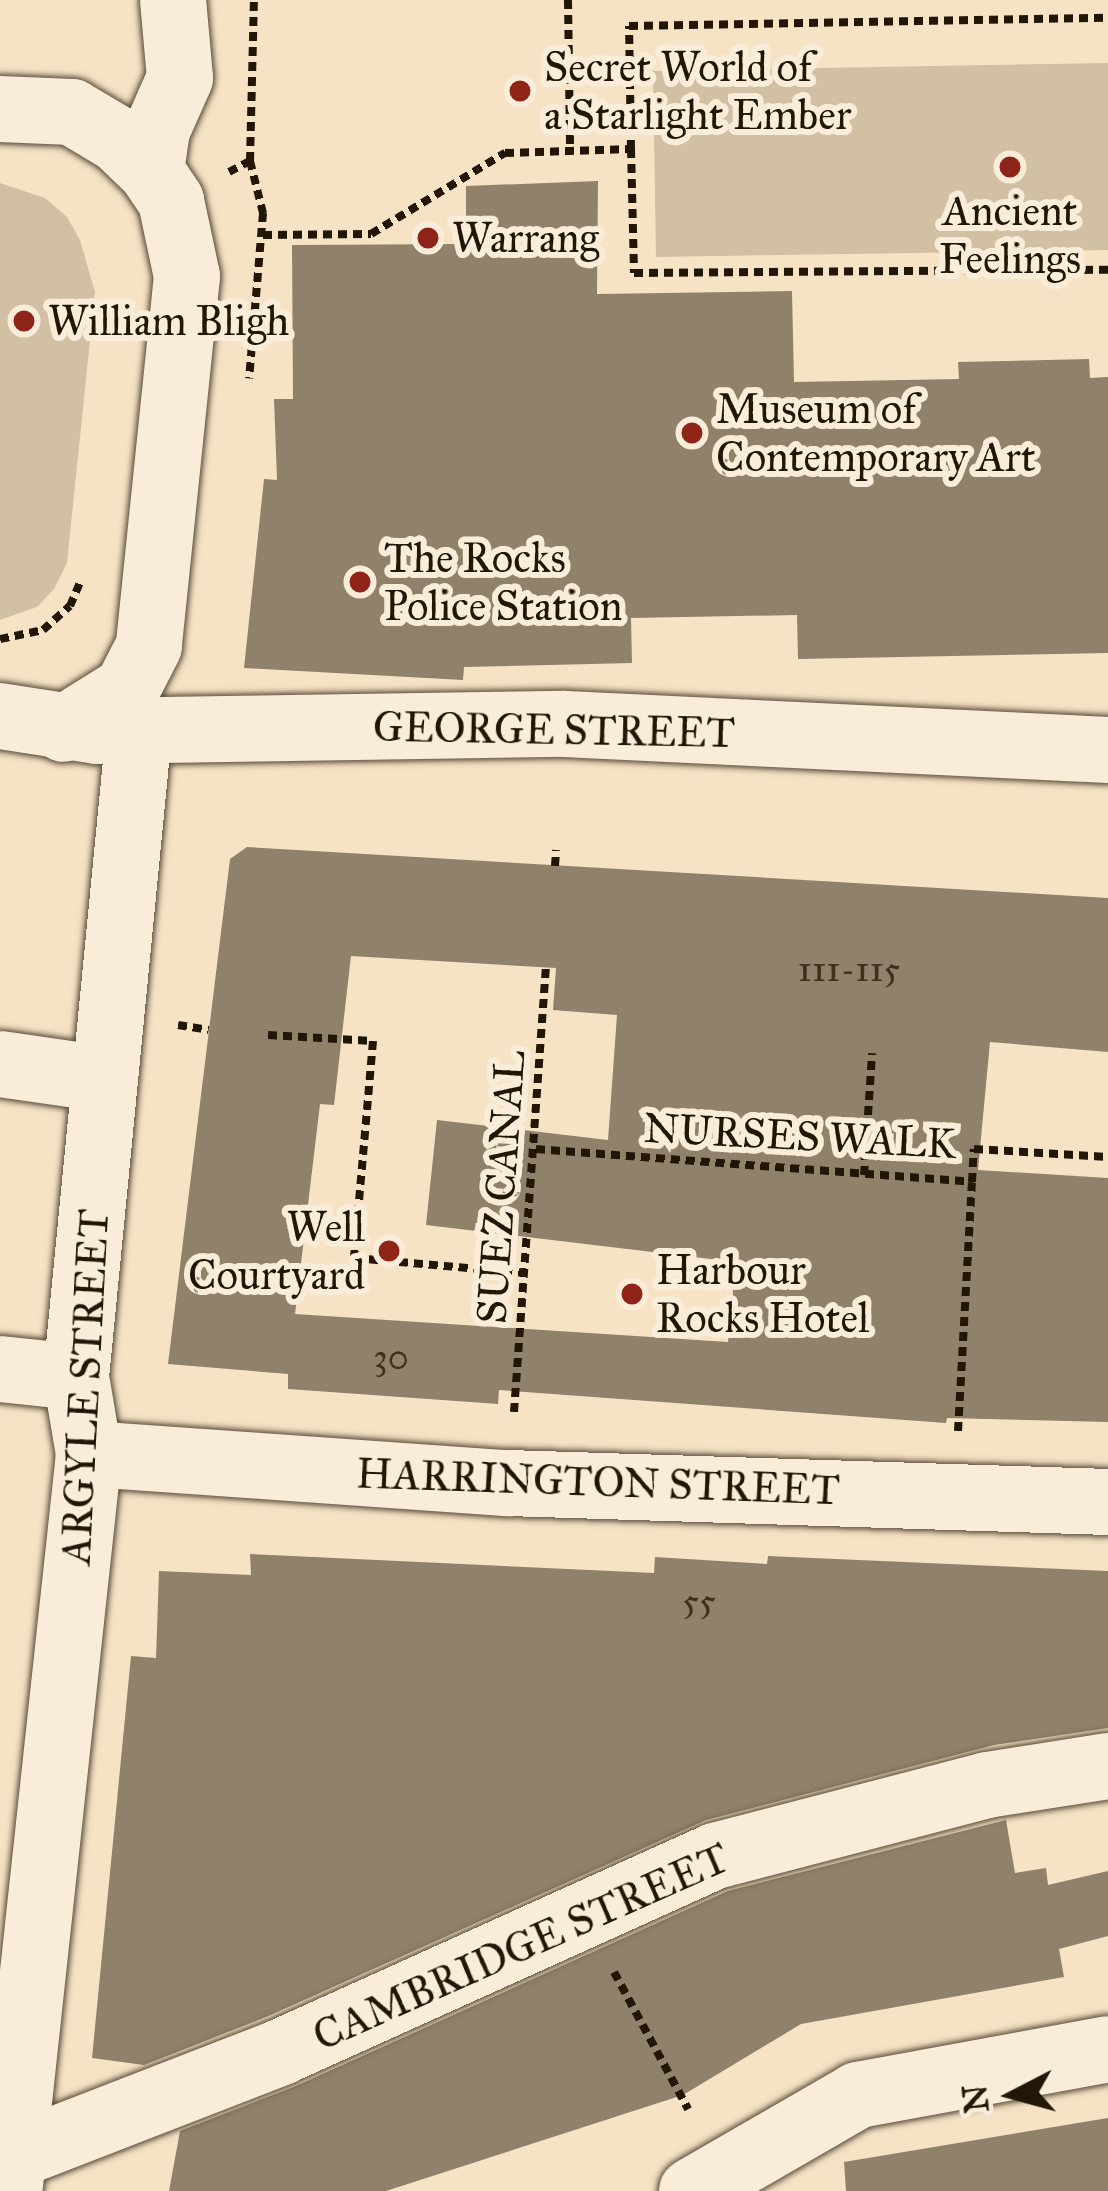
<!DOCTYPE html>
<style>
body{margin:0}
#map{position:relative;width:1108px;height:2191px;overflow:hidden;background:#f6e3c6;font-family:"IM FELL Great Primer",serif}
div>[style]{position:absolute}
.green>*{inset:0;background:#d2c0a5}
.building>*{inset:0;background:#90816a}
.path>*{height:8px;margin-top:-4px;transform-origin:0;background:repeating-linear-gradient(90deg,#221606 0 9px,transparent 0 15px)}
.roads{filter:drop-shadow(0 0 3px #574936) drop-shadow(0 0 3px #574936)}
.minor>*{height:66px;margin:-33px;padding:0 33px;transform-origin:33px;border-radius:33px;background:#f9edda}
.dots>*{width:33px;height:33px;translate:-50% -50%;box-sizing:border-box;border:6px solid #f9edda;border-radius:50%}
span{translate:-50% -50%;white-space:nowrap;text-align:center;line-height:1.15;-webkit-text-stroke:12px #f9edda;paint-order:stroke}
.number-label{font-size:36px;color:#3e311f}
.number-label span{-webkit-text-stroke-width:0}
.poi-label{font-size:42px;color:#221606}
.left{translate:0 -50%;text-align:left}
.right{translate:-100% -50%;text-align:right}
.street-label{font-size:42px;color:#221606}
.north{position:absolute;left:952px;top:2035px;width:120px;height:120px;-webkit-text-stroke:9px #f9edda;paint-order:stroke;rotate:264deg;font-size:33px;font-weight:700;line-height:48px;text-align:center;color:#221606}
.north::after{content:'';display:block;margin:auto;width:42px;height:54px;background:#221606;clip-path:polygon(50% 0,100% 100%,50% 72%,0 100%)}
</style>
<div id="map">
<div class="green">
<i style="clip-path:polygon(1108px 63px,1108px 250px,656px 257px,653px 71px)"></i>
<i style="clip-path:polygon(0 183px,45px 198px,67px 217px,80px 240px,95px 292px,67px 563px,54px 589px,37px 607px,0 620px)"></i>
</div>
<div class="building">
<i style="clip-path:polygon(598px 181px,597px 294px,792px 291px,794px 382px,959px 379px,958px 362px,1089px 359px,1090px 378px,1108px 377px,1108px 653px,798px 659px,797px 615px,631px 618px,632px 663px,464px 667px,463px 680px,244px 668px,264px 479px,277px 480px,274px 399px,293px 399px,292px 245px,466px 244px,466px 186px)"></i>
<i style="clip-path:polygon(evenodd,247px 847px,1108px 898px,1108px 1052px,990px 1042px,978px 1170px,1108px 1178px,1108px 1422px,947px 1418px,946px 1423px,499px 1390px,498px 1404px,288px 1389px,288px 1374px,168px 1364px,230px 859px,247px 847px,351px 956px,556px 968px,553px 1010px,617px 1015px,608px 1140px,437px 1120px,426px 1225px,736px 1262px,728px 1342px,295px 1314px,320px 1104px,334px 1105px,351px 956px)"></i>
<i style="clip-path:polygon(250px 1554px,654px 1573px,655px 1557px,767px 1564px,768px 1556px,1108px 1571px,1108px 1728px,994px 1745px,706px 1820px,266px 2017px,144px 2065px,92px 2058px,131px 1656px,156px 1658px,159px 1571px,251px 1575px)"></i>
<i style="clip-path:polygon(1006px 1820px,1015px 1873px,1046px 1868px,1048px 1885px,1108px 1871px,1108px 1936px,1059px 1949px,1064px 1977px,801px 2024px,683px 2095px,386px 2191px,169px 2191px,180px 2131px,296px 2086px,728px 1891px)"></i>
<i style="clip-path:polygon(1108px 2118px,1108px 2191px,846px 2191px,844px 2162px)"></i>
</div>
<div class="path">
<i style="left:568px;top:0;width:150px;rotate:89.2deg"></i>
<i style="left:631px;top:149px;width:123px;rotate:-90.9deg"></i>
<i style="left:629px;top:26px;width:479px;rotate:-1deg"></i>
<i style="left:250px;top:161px;width:161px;rotate:-88.6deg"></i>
<i style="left:229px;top:172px;width:24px;rotate:-28deg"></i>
<i style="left:250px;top:161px;width:54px;rotate:76deg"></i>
<i style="left:263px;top:213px;width:166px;rotate:94.8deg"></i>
<i style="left:263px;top:235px;width:108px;rotate:-0.5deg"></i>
<i style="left:371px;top:234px;width:157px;rotate:-31.2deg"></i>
<i style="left:505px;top:153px;width:126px;rotate:-1.8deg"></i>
<i style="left:631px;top:149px;width:124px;rotate:88.6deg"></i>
<i style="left:634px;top:273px;width:474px;rotate:-0.4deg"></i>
<i style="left:0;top:639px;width:44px;rotate:-11.8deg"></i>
<i style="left:43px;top:630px;width:36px;rotate:-42deg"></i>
<i style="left:70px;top:606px;width:25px;rotate:-67deg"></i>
<i style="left:555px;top:866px;width:16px;rotate:-86deg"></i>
<i style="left:178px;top:1025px;width:31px;rotate:9deg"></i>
<i style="left:268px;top:1035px;width:105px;rotate:3.3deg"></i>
<i style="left:373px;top:1041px;width:218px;rotate:95deg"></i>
<i style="left:354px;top:1258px;width:172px;rotate:5deg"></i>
<i style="left:536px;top:1149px;width:437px;rotate:4.3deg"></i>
<i style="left:972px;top:1182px;width:33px;rotate:-87deg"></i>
<i style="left:974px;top:1149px;width:134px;rotate:3.4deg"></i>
<i style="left:864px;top:1175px;width:122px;rotate:-86.2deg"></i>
<i style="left:514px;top:1412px;width:446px;rotate:-85.9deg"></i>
<i style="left:958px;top:1431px;width:249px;rotate:-86.8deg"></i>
<i style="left:614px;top:1972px;width:156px;rotate:61.6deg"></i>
</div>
<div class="roads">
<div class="minor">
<i style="left:0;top:109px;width:72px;rotate:2.4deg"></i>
<i style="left:72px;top:112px;width:55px;rotate:30.8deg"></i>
<i style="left:119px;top:140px;width:45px;rotate:44.1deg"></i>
<i style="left:151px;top:171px;width:36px;rotate:56deg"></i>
<i style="left:171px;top:201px;width:77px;rotate:78deg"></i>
<i style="left:187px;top:276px;width:372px;rotate:95.9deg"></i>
<i style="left:149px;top:646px;width:48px;rotate:117.1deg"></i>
<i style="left:127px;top:689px;width:75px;rotate:148deg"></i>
<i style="left:151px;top:171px;width:41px;rotate:-81.7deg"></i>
<i style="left:157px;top:130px;width:57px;rotate:-66.1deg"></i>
<i style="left:180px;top:78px;width:78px;rotate:-95.1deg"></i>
<i style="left:0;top:716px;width:98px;rotate:8.8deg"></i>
<i style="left:97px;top:731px;width:468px;rotate:-0.9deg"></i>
<i style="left:565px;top:724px;width:544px;rotate:2.74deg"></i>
<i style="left:0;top:1064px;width:105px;rotate:8.2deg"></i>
<i style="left:0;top:1369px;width:76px;rotate:6deg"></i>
<i style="left:89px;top:1454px;width:420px;rotate:4deg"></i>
<i style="left:508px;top:1483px;width:600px;rotate:1.81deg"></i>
<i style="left:16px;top:2155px;width:284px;rotate:-21.2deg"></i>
<i style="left:281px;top:2052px;width:476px;rotate:-24.3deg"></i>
<i style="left:715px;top:1856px;width:281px;rotate:-14.6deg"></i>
<i style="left:987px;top:1785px;width:122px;rotate:-8.9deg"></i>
<i style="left:10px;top:2185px;width:735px;rotate:-83.83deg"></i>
<i style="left:89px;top:1454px;width:78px;rotate:-99.6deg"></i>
<i style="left:76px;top:1377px;width:649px;rotate:-84.43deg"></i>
<i style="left:692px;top:2191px;width:192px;rotate:-30deg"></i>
<i style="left:858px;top:2095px;width:254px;rotate:-10.4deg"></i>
</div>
</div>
<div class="dots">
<i style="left:520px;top:91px;background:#8f2418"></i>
<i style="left:1010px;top:167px;background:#8f2418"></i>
<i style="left:428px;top:238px;background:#8f2418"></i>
<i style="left:24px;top:321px;background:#8f2418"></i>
<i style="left:692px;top:433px;background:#8f2418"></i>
<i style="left:360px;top:582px;background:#8f2418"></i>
<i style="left:389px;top:1251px;background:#8f2418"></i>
<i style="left:632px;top:1294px;background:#8f2418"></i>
</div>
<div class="number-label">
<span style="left:849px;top:970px">111-115</span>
<span style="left:391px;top:1358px">30</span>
<span style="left:699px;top:1602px">55</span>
</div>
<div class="poi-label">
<span class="left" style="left:544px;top:91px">Secret World of<br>a Starlight Ember</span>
<span style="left:1010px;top:235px">Ancient<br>Feelings</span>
<span class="left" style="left:452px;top:238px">Warrang</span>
<span class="left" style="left:48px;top:321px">William Bligh</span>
<span class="left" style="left:716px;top:433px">Museum of<br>Contemporary Art</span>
<span class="left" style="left:384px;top:582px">The Rocks<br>Police Station</span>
<span class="right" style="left:365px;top:1251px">Well<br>Courtyard</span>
<span class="left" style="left:656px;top:1294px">Harbour<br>Rocks Hotel</span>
</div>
<div class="street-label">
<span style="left:554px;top:730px;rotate:1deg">GEORGE STREET</span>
<span style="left:800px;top:1136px;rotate:3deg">NURSES WALK</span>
<span style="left:501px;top:1187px;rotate:-86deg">SUEZ CANAL</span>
<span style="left:85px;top:1387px;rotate:-87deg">ARGYLE STREET</span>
<span style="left:598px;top:1482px;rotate:2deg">HARRINGTON STREET</span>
<span style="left:521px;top:1947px;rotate:-24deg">CAMBRIDGE STREET</span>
</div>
<div class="north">N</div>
</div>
